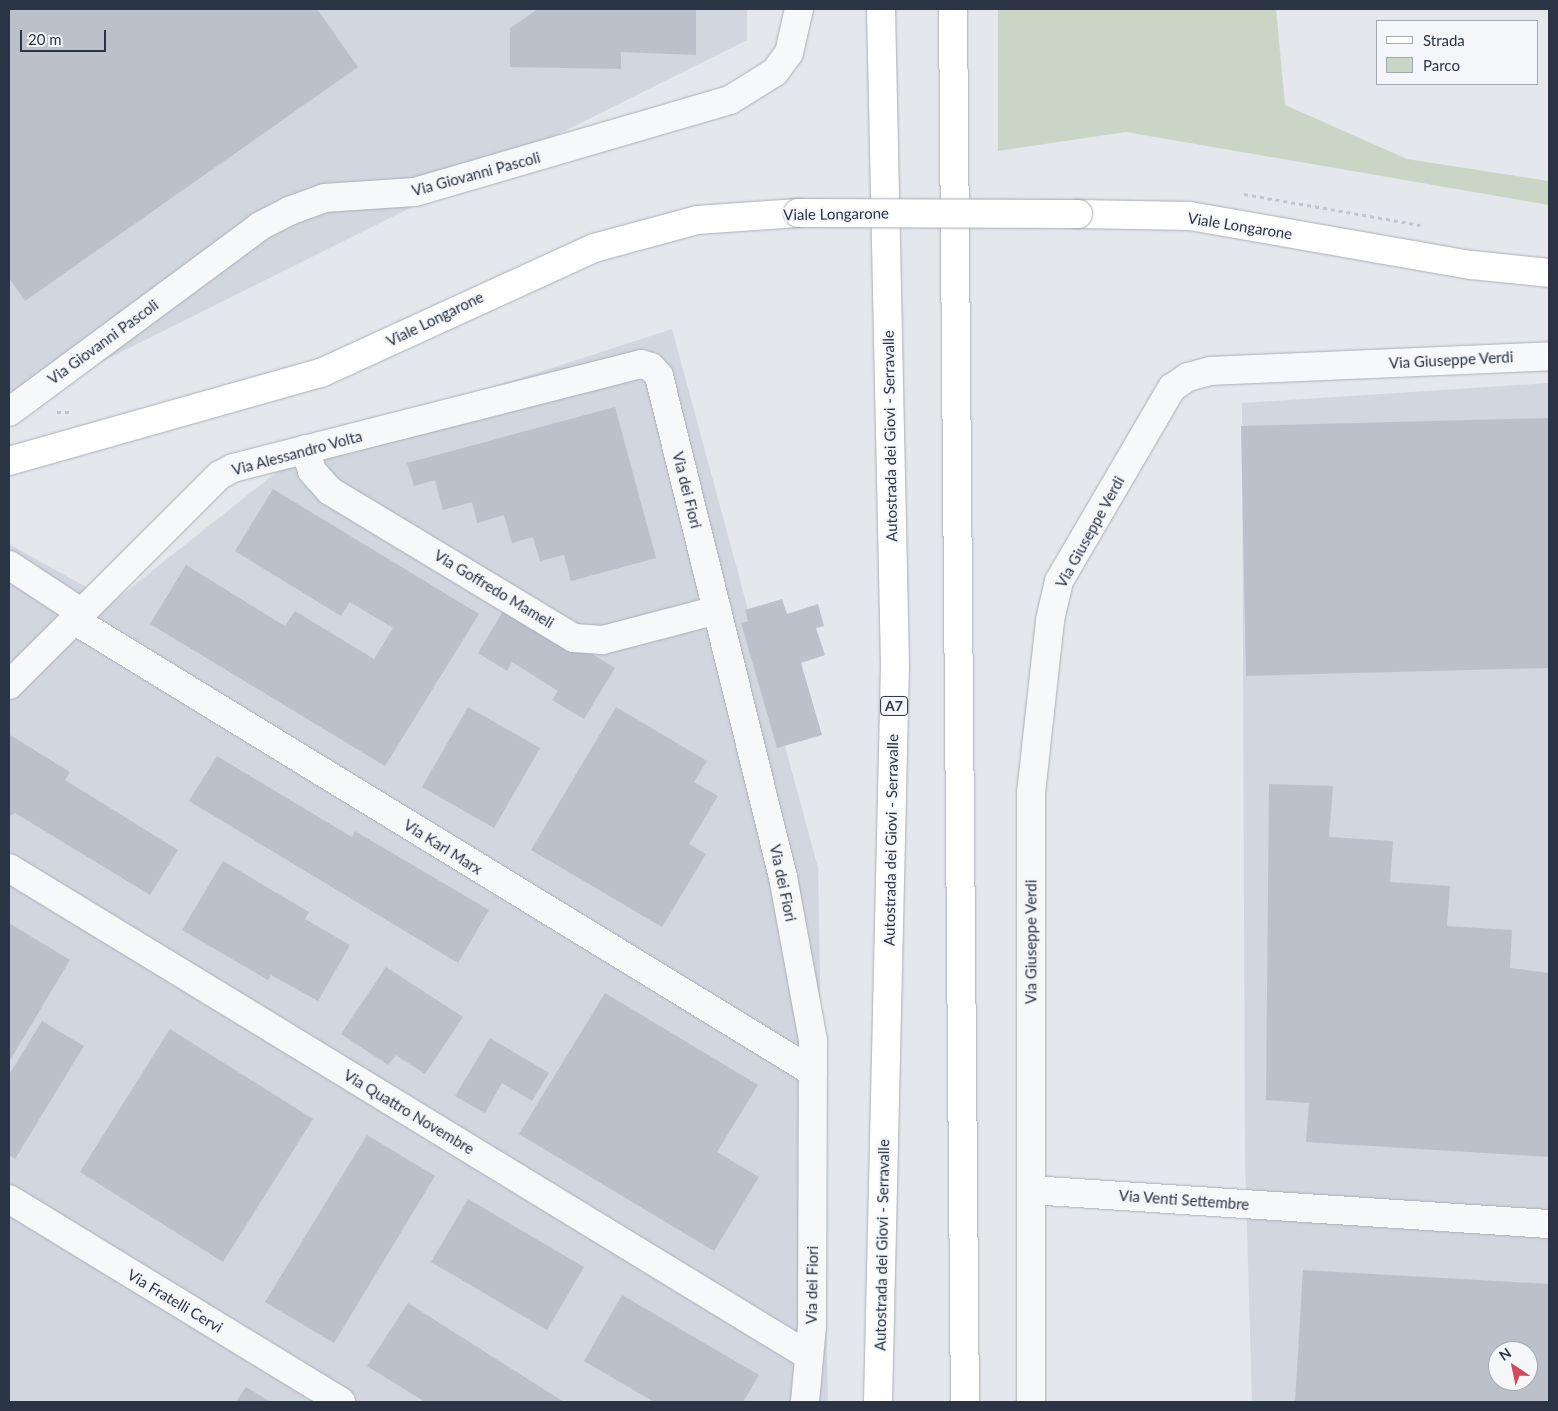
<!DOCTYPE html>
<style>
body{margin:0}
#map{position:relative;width:1558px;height:1411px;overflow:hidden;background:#e4e7ec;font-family:Lato,sans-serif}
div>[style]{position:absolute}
.built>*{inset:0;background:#d2d6de}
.green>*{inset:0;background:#c9d6c5}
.building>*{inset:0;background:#bbc0ca}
.path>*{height:3px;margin-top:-1.5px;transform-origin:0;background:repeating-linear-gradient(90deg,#c2c5cb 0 4px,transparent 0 8px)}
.roads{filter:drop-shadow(0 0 1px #a9aeb7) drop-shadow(0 0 1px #a9aeb7)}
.minor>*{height:28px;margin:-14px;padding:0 14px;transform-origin:14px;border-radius:14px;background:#f7f8fa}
.major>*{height:28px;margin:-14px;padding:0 14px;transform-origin:14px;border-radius:14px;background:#fff}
.highway>*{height:28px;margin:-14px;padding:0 14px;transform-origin:14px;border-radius:14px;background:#fff}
.bridges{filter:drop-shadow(0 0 1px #a3abb8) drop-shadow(0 0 1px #a3abb8)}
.major-bridge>*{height:28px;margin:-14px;padding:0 14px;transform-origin:14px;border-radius:14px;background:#fff}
span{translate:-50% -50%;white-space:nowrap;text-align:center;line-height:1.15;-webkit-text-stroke:4px #f4f6f9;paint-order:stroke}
.shield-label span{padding:1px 4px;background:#f4f6f9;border:1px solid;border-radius:4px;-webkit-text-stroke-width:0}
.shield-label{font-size:14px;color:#2b3445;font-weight:700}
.street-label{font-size:15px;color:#2b3445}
.frame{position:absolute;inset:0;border:10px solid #2b3445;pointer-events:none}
.legend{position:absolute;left:1376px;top:20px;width:162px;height:65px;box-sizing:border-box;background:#f4f6f9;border:1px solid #a4a8b1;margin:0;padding:6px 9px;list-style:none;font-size:15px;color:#2b3445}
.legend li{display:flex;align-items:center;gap:10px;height:25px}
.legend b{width:25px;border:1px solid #a4a8b1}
.north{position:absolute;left:1488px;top:1341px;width:50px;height:50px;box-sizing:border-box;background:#f4f6f9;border:1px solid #a4a8b1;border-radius:50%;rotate:326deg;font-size:14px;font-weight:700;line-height:20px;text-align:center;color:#2b3445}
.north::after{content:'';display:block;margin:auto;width:18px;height:22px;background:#d1495b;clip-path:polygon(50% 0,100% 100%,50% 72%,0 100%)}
.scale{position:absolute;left:20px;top:30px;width:86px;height:22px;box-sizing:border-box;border:2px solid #2b3445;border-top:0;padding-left:6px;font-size:15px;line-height:18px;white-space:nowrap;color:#2b3445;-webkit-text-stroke:4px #f4f6f9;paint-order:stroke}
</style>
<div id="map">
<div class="built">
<i style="clip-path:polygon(9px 9px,747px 9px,747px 40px,9px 408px)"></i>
<i style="clip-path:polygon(672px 329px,818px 868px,828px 1402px,9px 1402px,9px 544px,113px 602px,308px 447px)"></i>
<i style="clip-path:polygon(evenodd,1549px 383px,1549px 1402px,1252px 1402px,1245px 1160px,1242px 403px,1549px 383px,1498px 1351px,1528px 1351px,1528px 1381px,1498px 1381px,1498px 1351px)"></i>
</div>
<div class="green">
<i style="clip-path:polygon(998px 9px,1276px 9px,1285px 105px,1407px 159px,1549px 181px,1549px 205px,1126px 132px,998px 151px)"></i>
</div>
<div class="building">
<i style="clip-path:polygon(9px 9px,317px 9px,358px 67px,25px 301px,9px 278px)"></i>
<i style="clip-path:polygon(538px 9px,696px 9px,696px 55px,621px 52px,621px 69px,510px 67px,510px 28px)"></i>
<i style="clip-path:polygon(615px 407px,656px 558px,571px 581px,564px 555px,540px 561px,533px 537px,512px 543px,504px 515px,477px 523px,472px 502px,443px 510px,435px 480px,414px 486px,407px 463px)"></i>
<i style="clip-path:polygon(1549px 418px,1549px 668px,1246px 676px,1241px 426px)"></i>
<i style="clip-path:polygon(273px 489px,479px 614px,385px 766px,150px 624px,186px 565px,285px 626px,295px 611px,374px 659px,393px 628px,350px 602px,341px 616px,235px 551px)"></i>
<i style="clip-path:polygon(782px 599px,787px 614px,818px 604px,824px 626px,816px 628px,825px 655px,801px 663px,822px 735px,777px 748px,741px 623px,748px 621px,745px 610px)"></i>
<i style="clip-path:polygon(508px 603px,615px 668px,584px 719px,552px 700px,558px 691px,512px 662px,507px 671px,478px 653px)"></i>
<i style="clip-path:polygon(468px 707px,540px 748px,494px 828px,422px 787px)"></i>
<i style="clip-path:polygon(616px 707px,707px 761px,694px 782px,718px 796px,689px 844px,706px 854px,662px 927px,531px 850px)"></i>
<i style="clip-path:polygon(10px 735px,70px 772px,65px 780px,178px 850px,150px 895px,15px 813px,9px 817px)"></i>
<i style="clip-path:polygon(217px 756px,352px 837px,355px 831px,489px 910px,458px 963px,189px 801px)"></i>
<i style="clip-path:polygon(1269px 784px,1333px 786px,1329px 837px,1393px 841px,1390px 882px,1450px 886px,1447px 926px,1512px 930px,1510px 968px,1549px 973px,1549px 1157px,1306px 1142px,1309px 1103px,1266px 1100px)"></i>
<i style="clip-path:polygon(223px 861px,309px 912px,305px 919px,350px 945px,318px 1001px,271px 975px,268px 980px,182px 930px)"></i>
<i style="clip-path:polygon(9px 923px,70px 960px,9px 1062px)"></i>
<i style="clip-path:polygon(386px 967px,463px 1017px,425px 1074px,396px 1055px,388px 1065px,341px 1034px)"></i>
<i style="clip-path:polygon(605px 993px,758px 1085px,717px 1152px,759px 1177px,714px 1251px,519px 1134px)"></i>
<i style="clip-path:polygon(42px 1021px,84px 1046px,15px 1159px,9px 1155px,9px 1075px)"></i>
<i style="clip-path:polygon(170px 1029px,313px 1119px,223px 1262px,80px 1172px)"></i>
<i style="clip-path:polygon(490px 1038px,549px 1073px,532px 1101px,502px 1083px,485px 1113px,455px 1096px)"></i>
<i style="clip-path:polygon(367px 1135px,435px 1176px,334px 1343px,265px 1302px)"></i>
<i style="clip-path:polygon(468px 1199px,584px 1267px,547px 1330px,431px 1262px)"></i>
<i style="clip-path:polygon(evenodd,1303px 1270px,1549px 1284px,1549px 1402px,1295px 1402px,1303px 1270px,1498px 1351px,1528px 1351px,1528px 1381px,1498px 1381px,1498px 1351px)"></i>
<i style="clip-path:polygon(622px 1295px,759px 1375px,743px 1402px,654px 1402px,584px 1361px)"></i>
<i style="clip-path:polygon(408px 1303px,564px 1402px,425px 1402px,367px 1366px)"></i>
<i style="clip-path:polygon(246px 1387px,271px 1402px,236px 1402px)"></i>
</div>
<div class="path">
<i style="left:1244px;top:194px;width:179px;rotate:10deg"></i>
<i style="left:57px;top:412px;width:13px"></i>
</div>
<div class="roads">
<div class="minor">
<i style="left:9px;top:412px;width:312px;rotate:-36.5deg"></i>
<i style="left:260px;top:226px;width:33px;rotate:-27deg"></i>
<i style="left:289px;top:211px;width:37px;rotate:-20deg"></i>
<i style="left:324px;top:198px;width:91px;rotate:-3.8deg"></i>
<i style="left:415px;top:192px;width:328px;rotate:-16.3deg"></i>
<i style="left:730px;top:100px;width:53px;rotate:-31.9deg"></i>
<i style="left:775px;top:72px;width:24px;rotate:-54deg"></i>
<i style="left:789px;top:53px;width:45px;rotate:-77.2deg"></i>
<i style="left:305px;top:449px;width:23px;rotate:72deg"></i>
<i style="left:312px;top:471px;width:27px;rotate:48deg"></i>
<i style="left:330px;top:491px;width:285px;rotate:31.1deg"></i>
<i style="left:574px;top:638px;width:29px;rotate:4deg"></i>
<i style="left:603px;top:640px;width:118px;rotate:-14.7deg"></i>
<i style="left:9px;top:565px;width:87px;rotate:33.3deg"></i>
<i style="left:74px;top:620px;width:866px;rotate:31.45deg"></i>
<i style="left:9px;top:685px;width:298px;rotate:-44.9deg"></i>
<i style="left:220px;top:475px;width:15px;rotate:-28deg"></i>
<i style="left:233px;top:468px;width:421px;rotate:-14.3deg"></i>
<i style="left:641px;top:364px;width:10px;rotate:17deg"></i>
<i style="left:651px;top:367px;width:12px;rotate:48deg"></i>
<i style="left:659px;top:376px;width:516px;rotate:76.1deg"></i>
<i style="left:783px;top:877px;width:166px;rotate:79.6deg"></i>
<i style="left:813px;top:1040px;width:286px;rotate:90.2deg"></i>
<i style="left:812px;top:1326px;width:76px;rotate:95.3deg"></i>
<i style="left:9px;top:868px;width:937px;rotate:31.38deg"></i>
<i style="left:1031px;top:1190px;width:519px;rotate:3.76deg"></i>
<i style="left:9px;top:1199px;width:389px;rotate:31.4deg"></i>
<i style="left:1031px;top:1402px;width:609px;rotate:-90deg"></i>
<i style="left:1031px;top:793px;width:174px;rotate:-83.7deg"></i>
<i style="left:1050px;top:620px;width:40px;rotate:-77deg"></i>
<i style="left:1059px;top:581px;width:224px;rotate:-59.7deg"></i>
<i style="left:1172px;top:388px;width:19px;rotate:-35deg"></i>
<i style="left:1188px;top:377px;width:24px;rotate:-15deg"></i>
<i style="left:1211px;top:371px;width:338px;rotate:-2.5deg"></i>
</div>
<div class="major">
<i style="left:1078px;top:214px;width:112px;rotate:1deg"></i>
<i style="left:1190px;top:216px;width:286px;rotate:9.9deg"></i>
<i style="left:1472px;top:265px;width:77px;rotate:5.9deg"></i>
<i style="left:9px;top:461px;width:324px;rotate:-15.8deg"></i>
<i style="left:321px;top:373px;width:300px;rotate:-24.6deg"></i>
<i style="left:594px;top:248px;width:107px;rotate:-15.2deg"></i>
<i style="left:697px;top:220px;width:101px;rotate:-4deg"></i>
</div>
<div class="highway">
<i style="left:953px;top:9px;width:1393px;rotate:89.51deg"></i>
<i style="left:878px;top:1402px;width:736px;rotate:-88.68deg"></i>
<i style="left:895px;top:666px;width:657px;rotate:-91.22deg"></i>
</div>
</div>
<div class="bridges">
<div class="major-bridge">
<i style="left:798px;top:213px;width:280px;rotate:0.2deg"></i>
</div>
</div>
<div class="shield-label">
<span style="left:894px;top:706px">A7</span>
</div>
<div class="street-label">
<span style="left:476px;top:174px;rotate:-15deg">Via Giovanni Pascoli</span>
<span style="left:836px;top:214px;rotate:-1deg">Viale Longarone</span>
<span style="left:1240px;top:226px;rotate:9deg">Viale Longarone</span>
<span style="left:435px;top:319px;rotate:-26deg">Viale Longarone</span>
<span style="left:103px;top:342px;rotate:-36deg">Via Giovanni Pascoli</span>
<span style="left:1451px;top:360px;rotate:-3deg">Via Giuseppe Verdi</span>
<span style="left:890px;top:436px;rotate:-91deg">Autostrada dei Giovi - Serravalle</span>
<span style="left:297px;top:453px;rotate:-15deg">Via Alessandro Volta</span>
<span style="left:687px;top:490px;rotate:76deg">Via dei Fiori</span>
<span style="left:1090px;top:532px;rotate:-61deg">Via Giuseppe Verdi</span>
<span style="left:494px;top:589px;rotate:31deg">Via Goffredo Mameli</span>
<span style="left:891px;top:840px;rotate:-89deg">Autostrada dei Giovi - Serravalle</span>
<span style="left:443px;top:847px;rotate:32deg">Via Karl Marx</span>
<span style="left:783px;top:883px;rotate:78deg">Via dei Fiori</span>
<span style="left:1031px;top:942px;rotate:-90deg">Via Giuseppe Verdi</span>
<span style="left:409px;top:1112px;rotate:31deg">Via Quattro Novembre</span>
<span style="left:1184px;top:1200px;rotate:4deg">Via Venti Settembre</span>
<span style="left:882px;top:1245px;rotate:-89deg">Autostrada dei Giovi - Serravalle</span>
<span style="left:812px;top:1285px;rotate:-89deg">Via dei Fiori</span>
<span style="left:175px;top:1301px;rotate:31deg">Via Fratelli Cervi</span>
</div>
<div class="frame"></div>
<ul class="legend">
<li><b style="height:6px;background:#fff"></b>Strada</li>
<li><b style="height:14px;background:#c9d6c5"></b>Parco</li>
</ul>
<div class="north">N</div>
<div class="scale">20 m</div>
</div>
